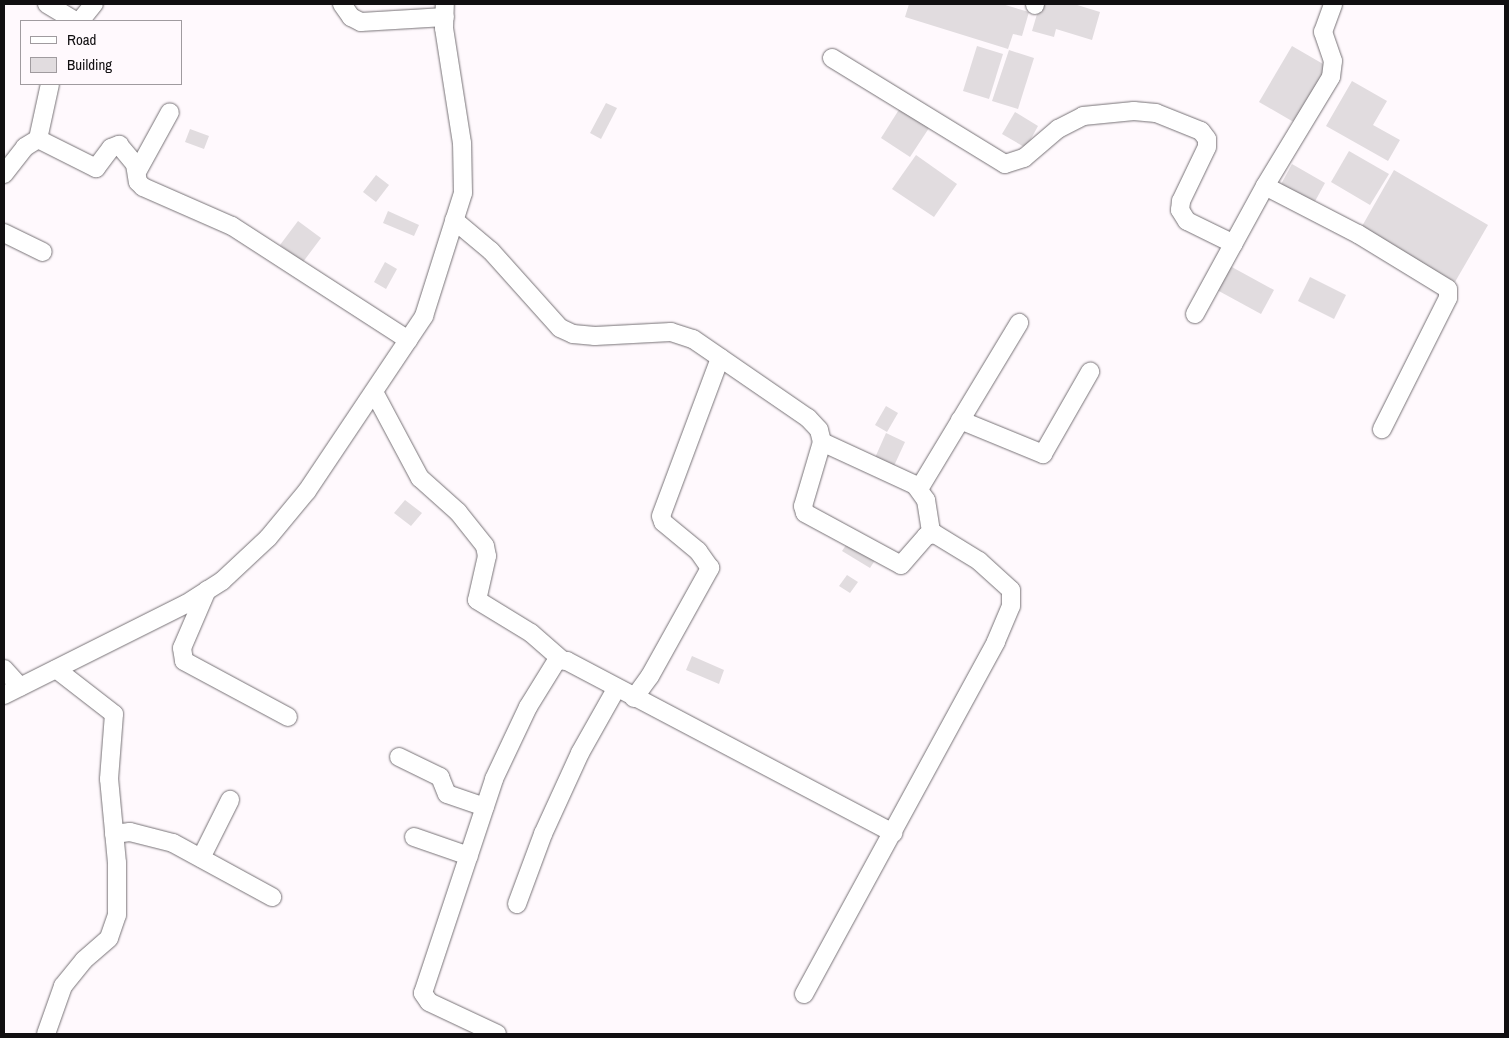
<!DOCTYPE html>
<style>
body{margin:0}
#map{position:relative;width:1509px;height:1038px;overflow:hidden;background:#fff9fd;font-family:"Archivo Narrow",sans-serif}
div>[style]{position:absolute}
.building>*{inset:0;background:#e1dcdf}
.roads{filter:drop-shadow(0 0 1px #777276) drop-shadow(0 0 1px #777276)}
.minor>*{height:18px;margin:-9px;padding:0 9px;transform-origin:9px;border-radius:9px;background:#fff}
span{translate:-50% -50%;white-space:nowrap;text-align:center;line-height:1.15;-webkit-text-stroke:4px #fff9fd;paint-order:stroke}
.frame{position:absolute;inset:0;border:5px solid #110f11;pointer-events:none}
.legend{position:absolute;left:20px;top:20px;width:162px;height:65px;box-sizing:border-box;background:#fff9fd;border:1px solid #a09b9f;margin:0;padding:6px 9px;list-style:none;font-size:15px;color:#110f11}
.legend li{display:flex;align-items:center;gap:10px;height:25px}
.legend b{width:25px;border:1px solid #a09b9f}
</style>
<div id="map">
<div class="building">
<i style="clip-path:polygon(909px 4px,1002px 4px,1029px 12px,1022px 36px,1013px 34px,1008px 49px,905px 17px)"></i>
<i style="clip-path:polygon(1040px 4px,1074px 4px,1100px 12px,1092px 40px,1056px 29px,1054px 37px,1032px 31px)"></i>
<i style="clip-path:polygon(977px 46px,1003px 54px,989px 99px,963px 91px)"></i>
<i style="clip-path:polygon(1292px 46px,1330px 68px,1297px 124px,1259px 102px)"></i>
<i style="clip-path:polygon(1009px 50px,1034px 58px,1018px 109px,992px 101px)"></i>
<i style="clip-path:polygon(1352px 81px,1387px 101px,1373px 125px,1400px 140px,1388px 161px,1326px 126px)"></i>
<i style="clip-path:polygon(606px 103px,617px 108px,601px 139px,590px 133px)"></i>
<i style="clip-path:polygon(900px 108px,929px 128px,910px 157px,881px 138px)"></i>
<i style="clip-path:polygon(1015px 112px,1038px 126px,1026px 148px,1002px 134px)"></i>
<i style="clip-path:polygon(190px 129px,209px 136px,204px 149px,185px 142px)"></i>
<i style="clip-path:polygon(1349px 151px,1389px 174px,1370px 205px,1331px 182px)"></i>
<i style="clip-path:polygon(916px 155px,957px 184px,934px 217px,892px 189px)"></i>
<i style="clip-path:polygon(1292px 164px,1325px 183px,1313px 205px,1280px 186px)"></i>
<i style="clip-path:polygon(1394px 170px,1488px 225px,1455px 282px,1361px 228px)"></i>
<i style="clip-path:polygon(376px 175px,389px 185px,376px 202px,363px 192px)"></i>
<i style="clip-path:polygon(388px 211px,419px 225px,414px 236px,383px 223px)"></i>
<i style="clip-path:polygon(298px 221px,321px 238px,303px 262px,280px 245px)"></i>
<i style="clip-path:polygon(385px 262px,397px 269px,386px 289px,374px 282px)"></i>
<i style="clip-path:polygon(1230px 266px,1274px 290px,1261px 314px,1217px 290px)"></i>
<i style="clip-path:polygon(1310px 277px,1346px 295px,1334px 319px,1298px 301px)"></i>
<i style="clip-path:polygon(886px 406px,898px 413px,887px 432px,875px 425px)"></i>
<i style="clip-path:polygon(886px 433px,905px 442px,893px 468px,874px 460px)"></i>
<i style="clip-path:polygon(405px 500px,422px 513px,411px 526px,394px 513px)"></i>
<i style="clip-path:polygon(850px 539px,877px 557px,870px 568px,842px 551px)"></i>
<i style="clip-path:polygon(847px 575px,858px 582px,850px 593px,839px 586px)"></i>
<i style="clip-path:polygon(692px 656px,724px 670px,719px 684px,686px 670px)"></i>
</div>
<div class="roads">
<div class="minor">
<i style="left:47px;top:4px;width:33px;rotate:31deg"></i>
<i style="left:342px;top:4px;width:16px;rotate:55deg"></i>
<i style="left:351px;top:17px;width:11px;rotate:27deg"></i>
<i style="left:361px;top:22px;width:84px;rotate:-3.4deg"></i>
<i style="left:1035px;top:5px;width:1px;rotate:-90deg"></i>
<i style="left:80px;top:21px;width:22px;rotate:-51deg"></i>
<i style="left:832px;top:58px;width:203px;rotate:31.5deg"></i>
<i style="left:1005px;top:164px;width:20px;rotate:-18deg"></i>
<i style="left:1024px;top:158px;width:45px;rotate:-40.5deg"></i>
<i style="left:1058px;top:129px;width:28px;rotate:-27deg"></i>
<i style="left:1083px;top:116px;width:51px;rotate:-5.6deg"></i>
<i style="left:1134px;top:111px;width:22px;rotate:5deg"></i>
<i style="left:1156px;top:113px;width:48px;rotate:21.8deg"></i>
<i style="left:1201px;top:131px;width:10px;rotate:53deg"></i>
<i style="left:1207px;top:139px;width:8px;rotate:90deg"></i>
<i style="left:1207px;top:147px;width:60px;rotate:115.7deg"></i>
<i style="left:1181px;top:201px;width:9px;rotate:96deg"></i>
<i style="left:1180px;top:210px;width:13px;rotate:58deg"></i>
<i style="left:1187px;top:221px;width:52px;rotate:26.1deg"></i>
<i style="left:38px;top:139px;width:56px;rotate:-77.7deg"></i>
<i style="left:137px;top:172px;width:68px;rotate:-61.2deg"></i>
<i style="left:4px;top:174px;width:34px;rotate:-52deg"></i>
<i style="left:25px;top:147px;width:15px;rotate:-32deg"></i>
<i style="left:38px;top:139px;width:65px;rotate:26.6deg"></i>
<i style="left:96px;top:168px;width:25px;rotate:-53deg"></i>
<i style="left:111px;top:148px;width:9px;rotate:-21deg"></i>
<i style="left:119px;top:145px;width:25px;rotate:50deg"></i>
<i style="left:135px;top:164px;width:18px;rotate:81deg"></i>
<i style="left:138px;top:182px;width:7px;rotate:45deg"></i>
<i style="left:143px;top:187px;width:97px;rotate:23.7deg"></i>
<i style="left:232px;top:226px;width:210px;rotate:32.9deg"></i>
<i style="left:1265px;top:186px;width:105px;rotate:27.3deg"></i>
<i style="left:1358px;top:234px;width:105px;rotate:31.4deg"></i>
<i style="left:1448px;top:289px;width:9px;rotate:90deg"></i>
<i style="left:1448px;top:298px;width:147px;rotate:116.7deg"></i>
<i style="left:454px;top:220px;width:48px;rotate:40deg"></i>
<i style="left:491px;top:251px;width:103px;rotate:48.1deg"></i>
<i style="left:560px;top:328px;width:14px;rotate:25deg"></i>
<i style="left:573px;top:334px;width:22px;rotate:5deg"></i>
<i style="left:595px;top:336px;width:76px;rotate:-3deg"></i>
<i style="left:671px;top:332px;width:23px;rotate:18deg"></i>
<i style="left:693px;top:339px;width:140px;rotate:34.5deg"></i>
<i style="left:808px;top:418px;width:16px;rotate:47deg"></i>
<i style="left:819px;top:430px;width:12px;rotate:76deg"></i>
<i style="left:822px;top:442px;width:67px;rotate:106.5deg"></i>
<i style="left:803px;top:506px;width:7px;rotate:74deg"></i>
<i style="left:805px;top:513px;width:109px;rotate:28.4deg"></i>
<i style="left:901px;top:565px;width:38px;rotate:-49deg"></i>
<i style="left:926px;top:536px;width:9px;rotate:-13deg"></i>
<i style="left:935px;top:534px;width:52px;rotate:31.5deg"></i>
<i style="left:979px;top:561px;width:43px;rotate:42.2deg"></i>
<i style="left:1011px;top:590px;width:16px;rotate:90deg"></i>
<i style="left:1011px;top:606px;width:39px;rotate:113deg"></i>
<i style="left:996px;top:642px;width:401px;rotate:118.6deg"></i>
<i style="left:4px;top:233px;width:43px;rotate:26deg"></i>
<i style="left:1195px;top:314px;width:146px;rotate:-61.3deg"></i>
<i style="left:1265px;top:186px;width:127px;rotate:-58.8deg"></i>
<i style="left:1331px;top:77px;width:16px;rotate:-83deg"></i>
<i style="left:1333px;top:61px;width:31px;rotate:-109deg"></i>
<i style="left:1323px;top:32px;width:30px;rotate:-70deg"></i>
<i style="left:374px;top:392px;width:98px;rotate:61.9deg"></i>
<i style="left:420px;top:478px;width:51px;rotate:41.8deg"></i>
<i style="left:458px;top:512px;width:43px;rotate:51.5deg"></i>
<i style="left:485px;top:546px;width:10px;rotate:79deg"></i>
<i style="left:487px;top:556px;width:45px;rotate:102.8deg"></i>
<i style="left:477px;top:600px;width:63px;rotate:31.4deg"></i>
<i style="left:531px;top:633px;width:41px;rotate:41.1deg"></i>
<i style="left:960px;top:420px;width:90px;rotate:22.3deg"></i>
<i style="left:1043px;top:454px;width:95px;rotate:-60.2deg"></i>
<i style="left:822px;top:442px;width:102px;rotate:24.8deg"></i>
<i style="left:915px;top:485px;width:19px;rotate:54deg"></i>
<i style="left:926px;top:500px;width:33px;rotate:81deg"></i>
<i style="left:919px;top:489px;width:194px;rotate:-58.9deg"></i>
<i style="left:207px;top:590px;width:63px;rotate:113.3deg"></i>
<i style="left:182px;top:648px;width:13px;rotate:81deg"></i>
<i style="left:184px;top:661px;width:118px;rotate:28.3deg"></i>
<i style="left:4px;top:669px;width:24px;rotate:48deg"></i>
<i style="left:4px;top:695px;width:203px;rotate:-26.6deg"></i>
<i style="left:186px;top:604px;width:43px;rotate:-32.6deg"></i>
<i style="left:222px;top:581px;width:63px;rotate:-43.1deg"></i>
<i style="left:268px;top:538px;width:61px;rotate:-50.3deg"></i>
<i style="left:307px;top:491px;width:211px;rotate:-56.2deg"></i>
<i style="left:424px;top:316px;width:129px;rotate:-72.4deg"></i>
<i style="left:463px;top:193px;width:50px;rotate:-91.1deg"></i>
<i style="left:462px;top:143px;width:116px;rotate:-98.9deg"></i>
<i style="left:444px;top:28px;width:24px;rotate:-88deg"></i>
<i style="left:634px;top:698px;width:27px;rotate:-54deg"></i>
<i style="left:650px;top:676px;width:124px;rotate:-60.9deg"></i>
<i style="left:710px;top:568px;width:21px;rotate:-125deg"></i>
<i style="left:698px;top:551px;width:45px;rotate:-140.4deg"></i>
<i style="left:663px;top:522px;width:6px;rotate:-108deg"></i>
<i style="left:661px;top:516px;width:169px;rotate:-69.5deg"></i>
<i style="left:399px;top:757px;width:46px;rotate:26deg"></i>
<i style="left:440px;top:777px;width:18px;rotate:68deg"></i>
<i style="left:447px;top:794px;width:40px;rotate:18.9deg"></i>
<i style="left:114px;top:834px;width:16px;rotate:-7deg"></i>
<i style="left:130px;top:832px;width:44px;rotate:14.3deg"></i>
<i style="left:173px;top:843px;width:113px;rotate:28.6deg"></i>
<i style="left:414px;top:837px;width:58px;rotate:19.1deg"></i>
<i style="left:201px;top:858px;width:65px;rotate:-63.4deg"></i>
<i style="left:517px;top:904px;width:75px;rotate:-69.6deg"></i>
<i style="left:543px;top:834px;width:89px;rotate:-65.4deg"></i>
<i style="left:580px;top:753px;width:73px;rotate:-60.6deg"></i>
<i style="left:46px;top:1034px;width:51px;rotate:-70.5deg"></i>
<i style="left:63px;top:986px;width:33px;rotate:-51deg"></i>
<i style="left:84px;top:960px;width:33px;rotate:-41deg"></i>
<i style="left:109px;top:938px;width:24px;rotate:-71deg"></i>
<i style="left:117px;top:915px;width:52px;rotate:-90deg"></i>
<i style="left:117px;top:863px;width:84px;rotate:-95.4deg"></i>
<i style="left:109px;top:779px;width:65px;rotate:-85.6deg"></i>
<i style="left:114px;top:714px;width:73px;rotate:-142.2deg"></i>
<i style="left:497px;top:1034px;width:75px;rotate:-154.8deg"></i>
<i style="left:429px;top:1002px;width:11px;rotate:-124deg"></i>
<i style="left:423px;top:993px;width:225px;rotate:-71.6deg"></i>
<i style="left:494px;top:779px;width:80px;rotate:-64.7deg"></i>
<i style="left:528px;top:707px;width:55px;rotate:-58.3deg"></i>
<i style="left:557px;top:660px;width:10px;rotate:6deg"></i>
<i style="left:567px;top:661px;width:369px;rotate:27.8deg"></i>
</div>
</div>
<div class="frame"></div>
<ul class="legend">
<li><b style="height:6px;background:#fff"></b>Road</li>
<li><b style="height:14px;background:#e1dcdf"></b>Building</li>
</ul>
</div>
